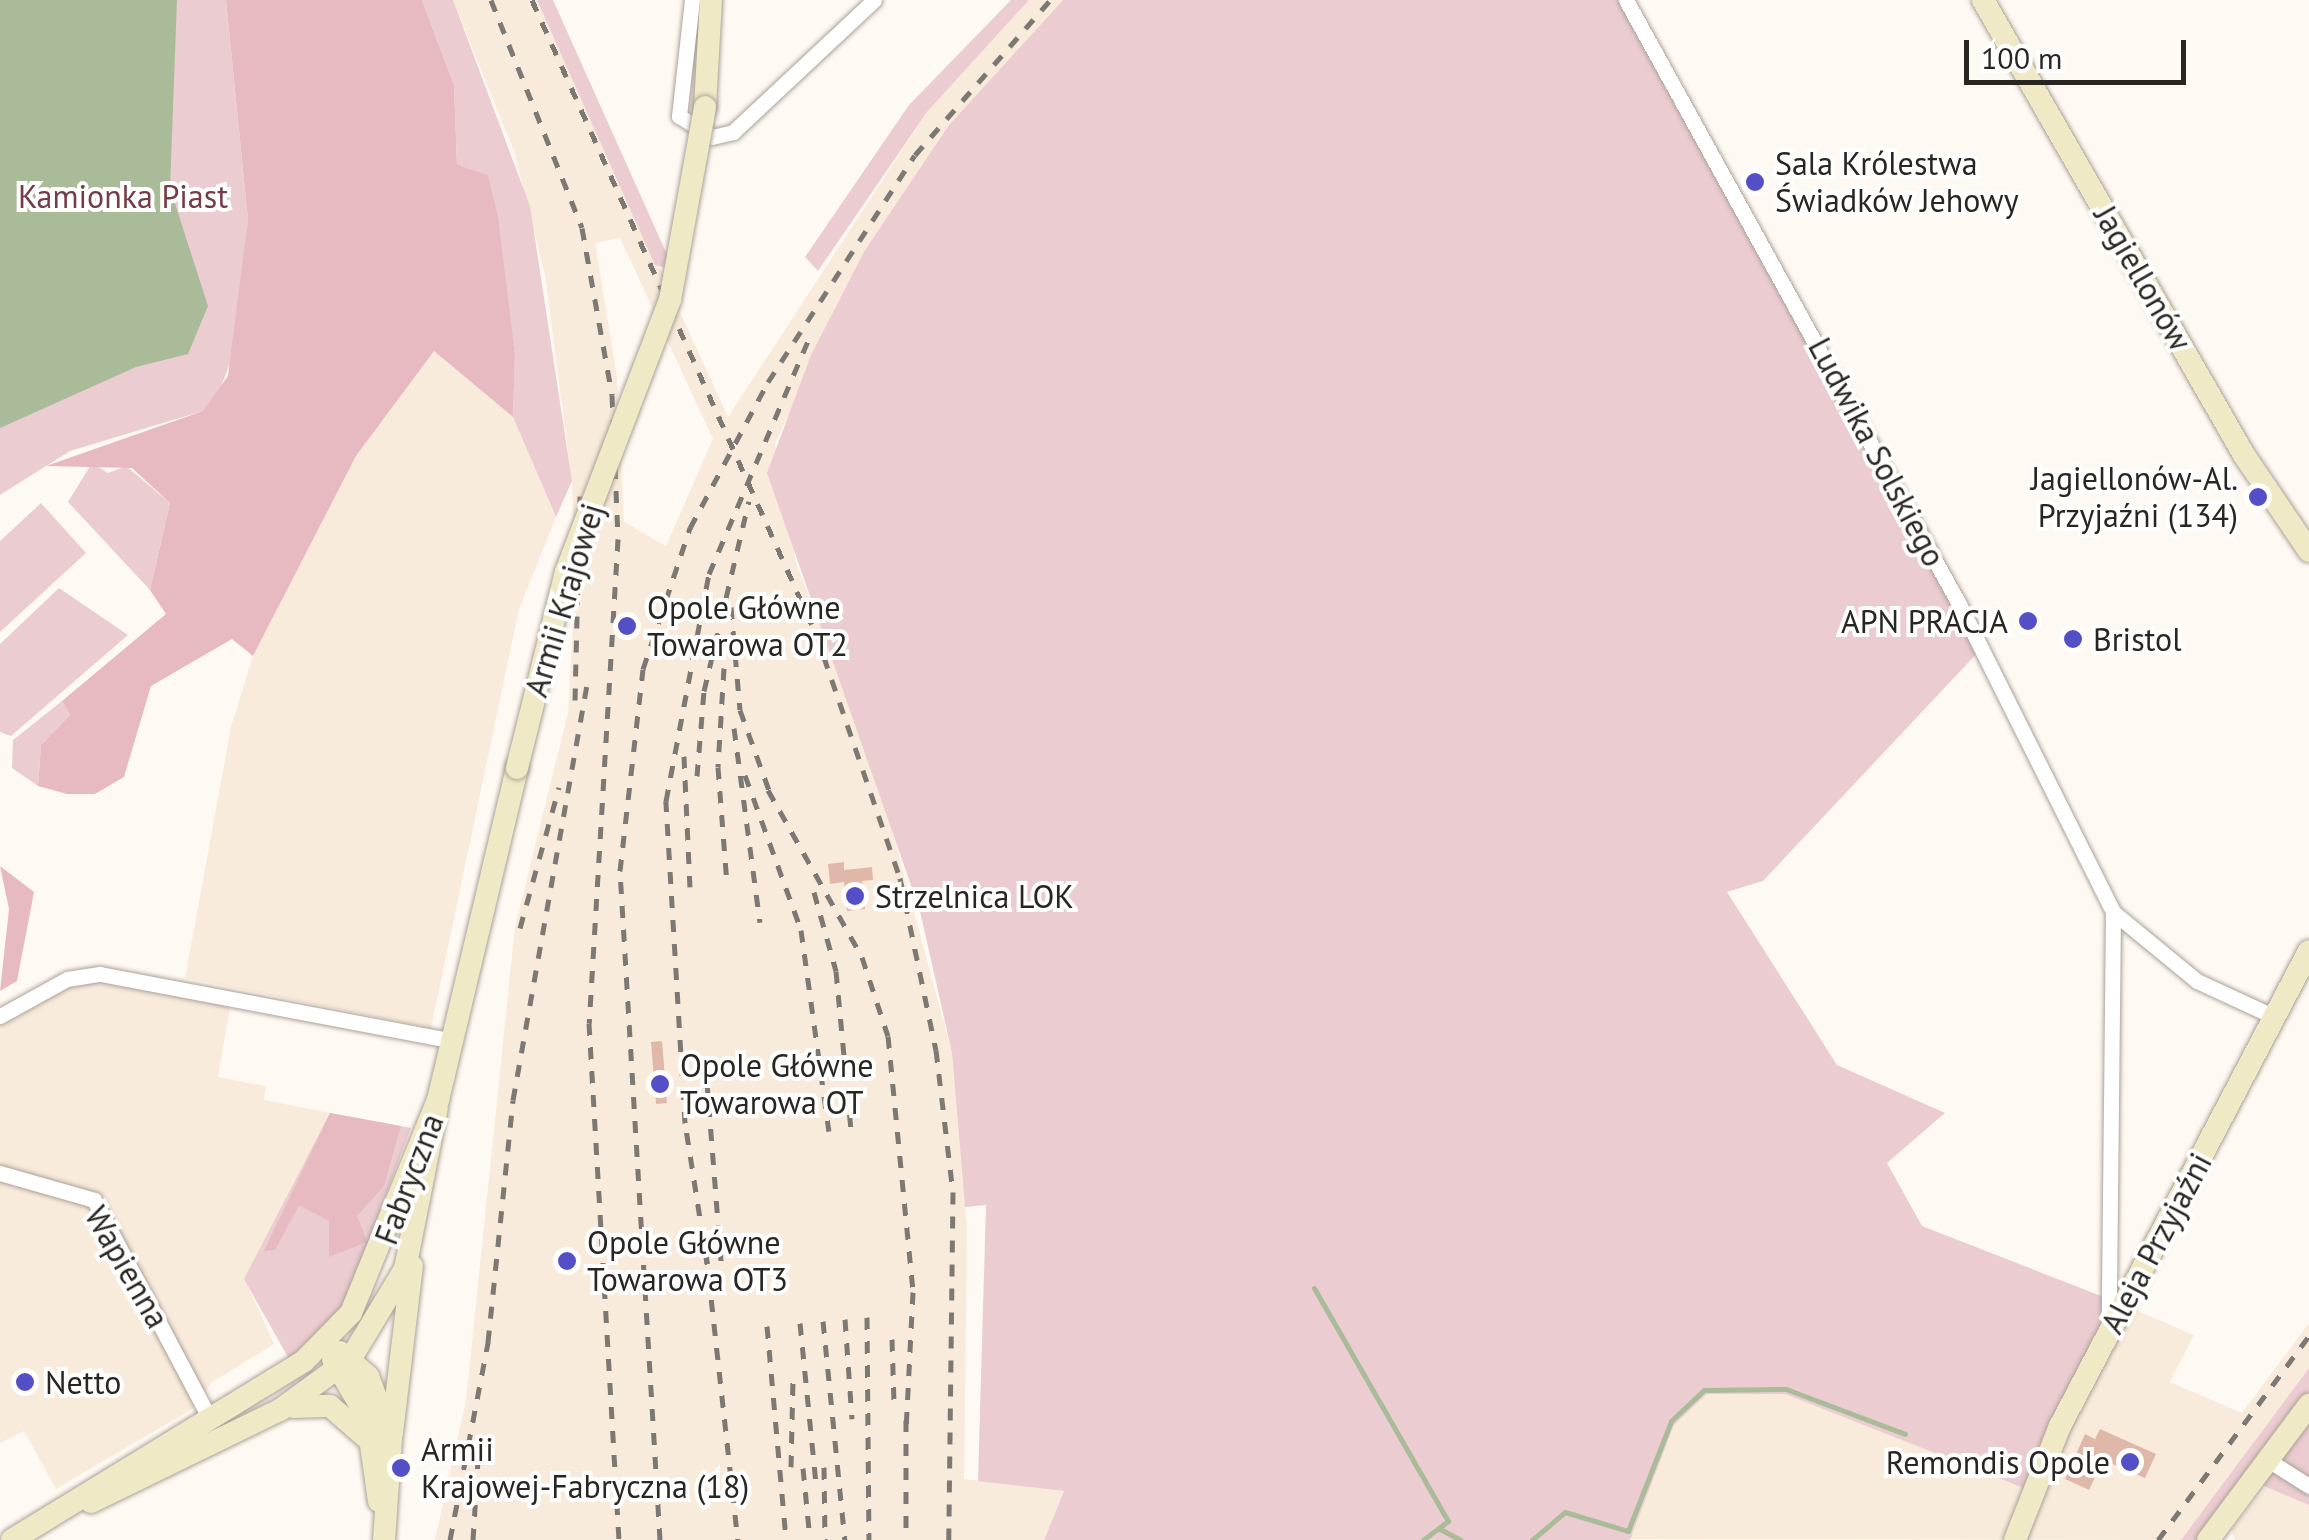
<!DOCTYPE html>
<meta charset="utf-8">
<style>
body{margin:0}
#map{position:relative;width:2309px;height:1540px;overflow:hidden;background:#fff9f3;font-family:"PT Sans",sans-serif}
div>[style]{position:absolute}
.built>*{inset:0;background:#f9ebdb}
.green>*{inset:0;background:#ebccd0}
.forest>*{inset:0;background:#e6bac0}
.water>*{inset:0;background:#aabb9a}
.stream>*{height:5px;margin:-2.5px;padding:0 2.5px;transform-origin:2.5px;border-radius:2.5px;background:#aabb9a}
.building>*{inset:0;background:#e0b8aa}
.roads{filter:drop-shadow(0 0 2px #aba299) drop-shadow(0 0 2px #aba299)}
.street>*{height:15px;margin:-7.5px;padding:0 7.5px;transform-origin:7.5px;border-radius:7.5px;background:#fff}
.secondary>*{height:22px;margin:-11px;padding:0 11px;transform-origin:11px;border-radius:11px;background:#efe9c6}
.rail>*{height:5px;margin-top:-2.5px;transform-origin:0;background:repeating-linear-gradient(90deg,#7c7873 0 12px,transparent 0 24px)}
.bridges{filter:drop-shadow(0 0 2px #aba299) drop-shadow(0 0 2px #aba299)}
.secondary-bridge>*{height:22px;margin:-11px;padding:0 11px;transform-origin:11px;border-radius:11px;background:#efe9c6}
.dots>*{width:28px;height:28px;translate:-50% -50%;box-sizing:border-box;border:5px solid #fff;border-radius:50%}
span{translate:-50% -50%;white-space:nowrap;text-align:center;line-height:1.15;-webkit-text-stroke:8px #fff;paint-order:stroke}
.poi-label{font-size:32px;color:#292622}
.left{translate:0 -50%;text-align:left}
.right{translate:-100% -50%;text-align:right}
.park-label{font-size:32px;color:#753b46}
.street-label{font-size:32px;color:#292622}
.scale{position:absolute;left:1964px;top:40px;width:222px;height:45px;box-sizing:border-box;border:5px solid #292622;border-top:0;padding-left:12px;font-size:30px;line-height:35px;white-space:nowrap;color:#292622;-webkit-text-stroke:8px #fff;paint-order:stroke}
</style>
<div id="map">
<div class="built">
<i style="clip-path:polygon(evenodd,453px 0,537px 0,728px 417px,927px 112px,1029px 0,1063px 0,949px 125px,865px 250px,775px 444px,796px 563px,874px 764px,952px 1053px,967px 1230px,964px 1479px,1064px 1491px,1044px 1540px,435px 1540px,466px 1400px,515px 927px,568px 713px,575px 587px,572px 481px,545px 275px,514px 151px,453px 0,620px 238px,713px 439px,666px 546px,624px 522px,617px 377px,595px 243px,620px 238px)"></i>
<i style="clip-path:polygon(434px 351px,513px 417px,556px 517px,519px 609px,431px 1028px,185px 978px,231px 727px,253px 656px,356px 456px)"></i>
<i style="clip-path:polygon(122px 978px,230px 1007px,218px 1077px,266px 1086px,264px 1100px,330px 1113px,245px 1279px,274px 1344px,211px 1383px,192px 1409px,56px 1489px,24px 1431px,0 1443px,0 1016px,67px 979px)"></i>
<i style="clip-path:polygon(2124px 1305px,2194px 1335px,2170px 1382px,2242px 1413px,2309px 1323px,2309px 1368px,2181px 1540px,1629px 1539px,1674px 1425px,1707px 1394px,1785px 1394px,2034px 1491px)"></i>
<i style="clip-path:polygon(2266px 1487px,2309px 1504px,2309px 1540px,2235px 1540px,2231px 1530px)"></i>
</div>
<div class="green">
<i style="clip-path:polygon(0 0,226px 0,248px 220px,235px 350px,217px 397px,203px 411px,70px 451px,0 495px)"></i>
<i style="clip-path:polygon(422px 0,453px 0,530px 206px,572px 481px,556px 517px,513px 417px,515px 355px,488px 176px,457px 166px,454px 85px)"></i>
<i style="clip-path:polygon(537px 0,553px 0,674px 270px,655px 265px)"></i>
<i style="clip-path:polygon(1011px 0,1029px 0,927px 112px,818px 271px,805px 257px,909px 105px)"></i>
<i style="clip-path:polygon(1063px 0,1626px 0,1982px 648px,1763px 881px,1727px 892px,1837px 1065px,1945px 1113px,1887px 1163px,1922px 1226px,2124px 1305px,2034px 1492px,1785px 1394px,1707px 1394px,1674px 1425px,1630px 1540px,1044px 1540px,1064px 1491px,978px 1481px,986px 1205px,965px 1207px,952px 1053px,920px 911px,767px 473px,811px 355px,865px 250px,949px 125px)"></i>
<i style="clip-path:polygon(92px 463px,108px 473px,126px 466px,170px 503px,150px 590px,68px 502px)"></i>
<i style="clip-path:polygon(41px 503px,86px 553px,0 632px,0 541px)"></i>
<i style="clip-path:polygon(59px 588px,128px 635px,11px 736px,0 732px,0 644px)"></i>
<i style="clip-path:polygon(62px 701px,70px 715px,41px 745px,38px 786px,12px 768px,13px 740px)"></i>
<i style="clip-path:polygon(330px 1113px,411px 1128px,344px 1306px,289px 1359px,244px 1279px)"></i>
<i style="clip-path:polygon(2309px 1368px,2309px 1505px,2252px 1481px,2208px 1540px,2181px 1540px)"></i>
</div>
<div class="forest">
<i style="clip-path:polygon(226px 0,422px 0,454px 85px,457px 165px,488px 175px,498px 217px,515px 355px,513px 417px,434px 351px,356px 456px,253px 656px,232px 639px,151px 686px,124px 777px,95px 794px,67px 794px,38px 786px,41px 745px,70px 715px,62px 701px,166px 614px,150px 590px,170px 503px,132px 468px,46px 466px,203px 411px,228px 376px,248px 220px)"></i>
<i style="clip-path:polygon(0 866px,34px 892px,17px 981px,0 991px,9px 909px)"></i>
<i style="clip-path:polygon(330px 1113px,401px 1126px,384px 1186px,357px 1216px,367px 1242px,329px 1257px,329px 1221px,299px 1205px,275px 1250px,264px 1251px)"></i>
</div>
<div class="water">
<i style="clip-path:polygon(0 0,177px 0,170px 188px,208px 306px,188px 354px,136px 367px,0 428px)"></i>
</div>
<div class="stream">
<i style="left:1314px;top:1288px;width:269px;rotate:60.1deg"></i>
<i style="left:1448px;top:1521px;width:31px;rotate:143deg"></i>
<i style="left:1440px;top:1529px;width:24px;rotate:28deg"></i>
<i style="left:1532px;top:1540px;width:43px;rotate:-40.3deg"></i>
<i style="left:1565px;top:1512px;width:66px;rotate:16.8deg"></i>
<i style="left:1628px;top:1531px;width:118px;rotate:-68.6deg"></i>
<i style="left:1671px;top:1421px;width:45px;rotate:-43.2deg"></i>
<i style="left:1704px;top:1390px;width:82px;rotate:-0.7deg"></i>
<i style="left:1786px;top:1389px;width:127px;rotate:20.7deg"></i>
</div>
<div class="building">
<i style="clip-path:polygon(844px 862px,844px 870px,872px 867px,873px 880px,862px 881px,865px 909px,847px 911px,844px 882px,830px 884px,828px 864px)"></i>
<i style="clip-path:polygon(662px 1041px,667px 1103px,656px 1104px,651px 1042px)"></i>
<i style="clip-path:polygon(2100px 1429px,2156px 1454px,2145px 1478px,2103px 1460px,2089px 1490px,2065px 1479px,2085px 1434px,2095px 1439px)"></i>
</div>
<div class="roads">
<div class="street">
<i style="left:692px;top:0;width:117px;rotate:96.4deg"></i>
<i style="left:679px;top:116px;width:39px;rotate:32deg"></i>
<i style="left:712px;top:137px;width:22px;rotate:-13deg"></i>
<i style="left:733px;top:132px;width:193px;rotate:-43.1deg"></i>
<i style="left:1626px;top:0;width:690px;rotate:61.13deg"></i>
<i style="left:1959px;top:604px;width:344px;rotate:63.4deg"></i>
<i style="left:2113px;top:912px;width:406px;rotate:90.6deg"></i>
<i style="left:2113px;top:912px;width:109px;rotate:39.4deg"></i>
<i style="left:2197px;top:981px;width:86px;rotate:24.8deg"></i>
<i style="left:0;top:1016px;width:77px;rotate:-28.9deg"></i>
<i style="left:67px;top:979px;width:33px;rotate:-9deg"></i>
<i style="left:100px;top:974px;width:361px;rotate:10.7deg"></i>
<i style="left:0;top:1173px;width:98px;rotate:16deg"></i>
<i style="left:94px;top:1200px;width:246px;rotate:62.1deg"></i>
<i style="left:2268px;top:1460px;width:49px;rotate:32.4deg"></i>
</div>
<div class="secondary">
<i style="left:1983px;top:0;width:525px;rotate:60.16deg"></i>
<i style="left:2244px;top:455px;width:116px;rotate:55.9deg"></i>
<i style="left:705px;top:107px;width:107px;rotate:-86.8deg"></i>
<i style="left:340px;top:1352px;width:37px;rotate:41deg"></i>
<i style="left:368px;top:1376px;width:66px;rotate:69.6deg"></i>
<i style="left:391px;top:1438px;width:102px;rotate:93.9deg"></i>
<i style="left:333px;top:1359px;width:67px;rotate:59.6deg"></i>
<i style="left:367px;top:1417px;width:85px;rotate:81.9deg"></i>
<i style="left:293px;top:1407px;width:37px;rotate:-2deg"></i>
<i style="left:330px;top:1406px;width:49px;rotate:40.9deg"></i>
<i style="left:392px;top:1433px;width:168px;rotate:-83.2deg"></i>
<i style="left:91px;top:1502px;width:210px;rotate:-26deg"></i>
<i style="left:280px;top:1410px;width:88px;rotate:-36.2deg"></i>
<i style="left:351px;top:1358px;width:104px;rotate:-58.8deg"></i>
<i style="left:405px;top:1269px;width:164px;rotate:-78.8deg"></i>
<i style="left:12px;top:1540px;width:342px;rotate:-31.5deg"></i>
<i style="left:304px;top:1361px;width:67px;rotate:-45.6deg"></i>
<i style="left:351px;top:1313px;width:230px;rotate:-67.8deg"></i>
<i style="left:438px;top:1100px;width:341px;rotate:-76.6deg"></i>
<i style="left:2015px;top:1540px;width:123px;rotate:-68.5deg"></i>
<i style="left:2060px;top:1426px;width:536px;rotate:-62.34deg"></i>
<i style="left:2208px;top:1540px;width:169px;rotate:-53.2deg"></i>
</div>
</div>
<div class="rail">
<i style="left:491px;top:0;width:245px;rotate:68.2deg"></i>
<i style="left:582px;top:228px;width:170px;rotate:79.8deg"></i>
<i style="left:612px;top:395px;width:144px;rotate:87.6deg"></i>
<i style="left:618px;top:539px;width:485px;rotate:93.4deg"></i>
<i style="left:589px;top:1023px;width:518px;rotate:86.68deg"></i>
<i style="left:532px;top:0;width:695px;rotate:65.87deg"></i>
<i style="left:816px;top:634px;width:258px;rotate:71deg"></i>
<i style="left:900px;top:878px;width:176px;rotate:78.2deg"></i>
<i style="left:936px;top:1050px;width:143px;rotate:83.2deg"></i>
<i style="left:953px;top:1192px;width:348px;rotate:90.7deg"></i>
<i style="left:731px;top:607px;width:103px;rotate:85deg"></i>
<i style="left:740px;top:710px;width:97px;rotate:70.1deg"></i>
<i style="left:724px;top:668px;width:99px;rotate:93.5deg"></i>
<i style="left:718px;top:767px;width:116px;rotate:85.6deg"></i>
<i style="left:575px;top:700px;width:207px;rotate:-88.6deg"></i>
<i style="left:734px;top:728px;width:196px;rotate:82.4deg"></i>
<i style="left:684px;top:756px;width:131px;rotate:87.4deg"></i>
<i style="left:745px;top:775px;width:165px;rotate:70.1deg"></i>
<i style="left:801px;top:930px;width:203px;rotate:82.1deg"></i>
<i style="left:697px;top:776px;width:85px;rotate:-85.3deg"></i>
<i style="left:704px;top:691px;width:195px;rotate:-76.7deg"></i>
<i style="left:768px;top:790px;width:192px;rotate:60.6deg"></i>
<i style="left:862px;top:957px;width:83px;rotate:71.8deg"></i>
<i style="left:888px;top:1036px;width:257px;rotate:84.4deg"></i>
<i style="left:913px;top:1292px;width:140px;rotate:92.9deg"></i>
<i style="left:814px;top:892px;width:82px;rotate:74.4deg"></i>
<i style="left:836px;top:971px;width:159px;rotate:84.6deg"></i>
<i style="left:520px;top:928px;width:146px;rotate:-74.5deg"></i>
<i style="left:705px;top:1057px;width:215px;rotate:85.5deg"></i>
<i style="left:706px;top:1252px;width:290px;rotate:83.7deg"></i>
<i style="left:707px;top:1263px;width:142px;rotate:-98.9deg"></i>
<i style="left:685px;top:1123px;width:323px;rotate:-93.4deg"></i>
<i style="left:666px;top:801px;width:231px;rotate:-79.3deg"></i>
<i style="left:709px;top:574px;width:253px;rotate:-67deg"></i>
<i style="left:867px;top:1317px;width:223px;rotate:89.5deg"></i>
<i style="left:845px;top:1319px;width:100px;rotate:86deg"></i>
<i style="left:823px;top:1321px;width:220px;rotate:84.3deg"></i>
<i style="left:800px;top:1323px;width:160px;rotate:84.3deg"></i>
<i style="left:767px;top:1326px;width:215px;rotate:84.9deg"></i>
<i style="left:892px;top:1339px;width:65px;rotate:88.2deg"></i>
<i style="left:906px;top:1420px;width:120px;rotate:90deg"></i>
<i style="left:791px;top:1467px;width:90px;rotate:-88.7deg"></i>
<i style="left:824px;top:1467px;width:73px;rotate:89.2deg"></i>
<i style="left:803px;top:1468px;width:72px;rotate:84.4deg"></i>
<i style="left:450px;top:1540px;width:202px;rotate:-79.1deg"></i>
<i style="left:488px;top:1342px;width:243px;rotate:-84.1deg"></i>
<i style="left:513px;top:1100px;width:426px;rotate:-79.9deg"></i>
<i style="left:473px;top:1540px;width:80px;rotate:-86.4deg"></i>
<i style="left:660px;top:1540px;width:670px;rotate:-93.42deg"></i>
<i style="left:620px;top:871px;width:203px;rotate:-83.5deg"></i>
<i style="left:643px;top:669px;width:149px;rotate:-71.6deg"></i>
<i style="left:690px;top:528px;width:166px;rotate:-61.9deg"></i>
<i style="left:768px;top:382px;width:270px;rotate:-57.1deg"></i>
<i style="left:915px;top:155px;width:206px;rotate:-48.9deg"></i>
<i style="left:2158px;top:1540px;width:254px;rotate:-53.5deg"></i>
</div>
<div class="bridges">
<div class="secondary-bridge">
<i style="left:517px;top:768px;width:202px;rotate:-76deg"></i>
<i style="left:566px;top:572px;width:291px;rotate:-69.1deg"></i>
<i style="left:670px;top:300px;width:196px;rotate:-79.7deg"></i>
</div>
</div>
<div class="dots">
<i style="left:1755px;top:182px;background:#554fc7"></i>
<i style="left:2258px;top:497px;background:#554fc7"></i>
<i style="left:2028px;top:621px;background:#554fc7"></i>
<i style="left:627px;top:626px;background:#554fc7"></i>
<i style="left:2073px;top:639px;background:#554fc7"></i>
<i style="left:855px;top:896px;background:#554fc7"></i>
<i style="left:660px;top:1084px;background:#554fc7"></i>
<i style="left:567px;top:1261px;background:#554fc7"></i>
<i style="left:25px;top:1382px;background:#554fc7"></i>
<i style="left:2130px;top:1462px;background:#554fc7"></i>
<i style="left:401px;top:1468px;background:#554fc7"></i>
</div>
<div class="poi-label">
<span class="left" style="left:1775px;top:182px">Sala Królestwa<br>Świadków Jehowy</span>
<span class="right" style="left:2238px;top:497px">Jagiellonów-Al.<br>Przyjaźni (134)</span>
<span class="left" style="left:647px;top:626px">Opole Główne<br>Towarowa OT2</span>
<span class="right" style="left:2008px;top:621px">APN PRACJA</span>
<span class="left" style="left:2093px;top:639px">Bristol</span>
<span class="left" style="left:875px;top:896px">Strzelnica LOK</span>
<span class="left" style="left:680px;top:1084px">Opole Główne<br>Towarowa OT</span>
<span class="left" style="left:587px;top:1261px">Opole Główne<br>Towarowa OT3</span>
<span class="left" style="left:45px;top:1382px">Netto</span>
<span class="left" style="left:421px;top:1468px">Armii<br>Krajowej-Fabryczna (18)</span>
<span class="right" style="left:2110px;top:1462px">Remondis Opole</span>
</div>
<div class="park-label">
<span style="left:123px;top:196px">Kamionka Piast</span>
</div>
<div class="street-label">
<span style="left:2143px;top:278px;rotate:60deg">Jagiellonów</span>
<span style="left:1877px;top:452px;rotate:62deg">Ludwika Solskiego</span>
<span style="left:564px;top:600px;rotate:-73deg">Armii Krajowej</span>
<span style="left:409px;top:1179px;rotate:-69deg">Fabryczna</span>
<span style="left:2156px;top:1243px;rotate:-62deg">Aleja Przyjaźni</span>
<span style="left:127px;top:1267px;rotate:60deg">Wapienna</span>
</div>
<div class="scale">100 m</div>
</div>
